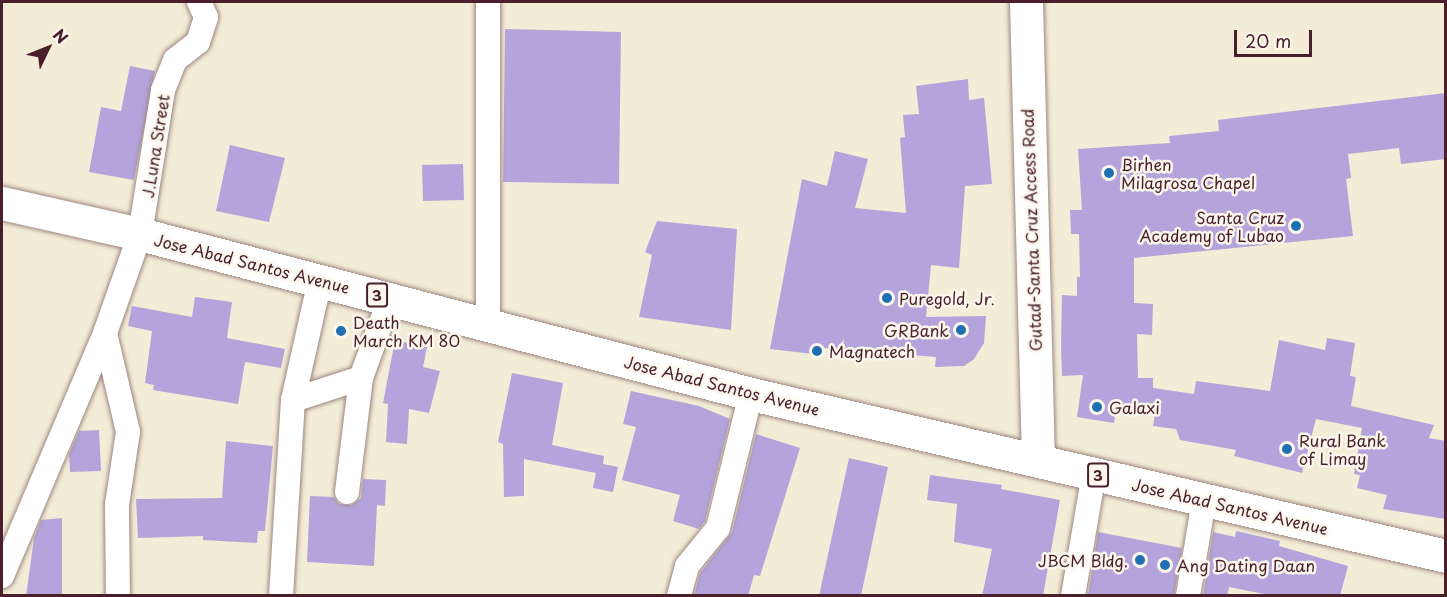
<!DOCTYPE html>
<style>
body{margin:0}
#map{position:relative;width:1447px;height:597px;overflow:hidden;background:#f3ecd6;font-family:"Playpen Sans",sans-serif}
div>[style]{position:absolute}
.building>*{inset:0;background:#b4a4db}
.roads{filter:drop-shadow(0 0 2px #9e8680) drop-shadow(0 0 2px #9e8680)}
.street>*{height:24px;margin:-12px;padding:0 12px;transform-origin:12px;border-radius:12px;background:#fff}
.secondary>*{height:33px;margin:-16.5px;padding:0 16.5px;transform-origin:16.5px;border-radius:16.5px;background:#fff}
.primary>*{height:33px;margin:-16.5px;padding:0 16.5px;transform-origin:16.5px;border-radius:16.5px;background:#fff}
.dots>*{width:16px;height:16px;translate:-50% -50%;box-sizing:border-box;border:3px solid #fbf7ec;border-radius:50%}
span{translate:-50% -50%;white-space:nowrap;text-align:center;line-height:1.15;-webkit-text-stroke:5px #fbf7ec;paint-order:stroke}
.shield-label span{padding:2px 4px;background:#fbf7ec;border:2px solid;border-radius:4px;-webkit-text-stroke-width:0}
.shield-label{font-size:15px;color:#4a1f2b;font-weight:700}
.street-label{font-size:16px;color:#4a1f2b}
.poi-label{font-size:16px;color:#4a1f2b}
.left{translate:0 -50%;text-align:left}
.right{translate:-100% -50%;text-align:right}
.frame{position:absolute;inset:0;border:3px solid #4a1f2b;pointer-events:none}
.north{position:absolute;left:18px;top:18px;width:60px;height:60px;-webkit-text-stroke:4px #fbf7ec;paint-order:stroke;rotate:47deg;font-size:16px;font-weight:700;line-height:24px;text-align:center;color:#4a1f2b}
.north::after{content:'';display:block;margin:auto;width:21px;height:27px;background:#4a1f2b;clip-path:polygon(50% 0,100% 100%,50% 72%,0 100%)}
.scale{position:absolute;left:1234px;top:30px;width:78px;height:27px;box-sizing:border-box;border:3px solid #4a1f2b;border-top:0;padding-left:8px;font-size:18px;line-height:21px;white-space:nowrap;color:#4a1f2b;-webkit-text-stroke:4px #fbf7ec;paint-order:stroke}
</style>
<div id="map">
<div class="building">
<i style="clip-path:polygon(505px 29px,621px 32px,619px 184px,503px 182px)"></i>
<i style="clip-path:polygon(130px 66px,155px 71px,134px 180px,89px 172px,101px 107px,121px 111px)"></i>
<i style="clip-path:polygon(968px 79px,969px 100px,984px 98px,992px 184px,965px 186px,959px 268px,931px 265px,926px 317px,986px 316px,984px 343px,974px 359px,964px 366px,935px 367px,936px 357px,823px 348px,822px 355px,770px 349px,802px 179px,827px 186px,835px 151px,868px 159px,855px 208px,906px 213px,900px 138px,905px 137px,903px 115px,919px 114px,916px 86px)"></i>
<i style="clip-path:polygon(1446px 93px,1446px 159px,1401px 164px,1399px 148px,1348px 154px,1351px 178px,1346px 179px,1353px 236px,1134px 258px,1134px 303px,1153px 304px,1152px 335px,1137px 334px,1138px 378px,1153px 378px,1153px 388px,1194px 394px,1196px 381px,1270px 391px,1279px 340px,1325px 350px,1327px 338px,1355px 343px,1350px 376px,1356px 377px,1351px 406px,1434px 425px,1429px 438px,1446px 441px,1446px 519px,1383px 509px,1387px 495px,1357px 488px,1360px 475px,1354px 474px,1362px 428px,1316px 419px,1302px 473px,1234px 456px,1236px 450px,1180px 440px,1176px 429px,1153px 426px,1156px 407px,1116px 410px,1114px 423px,1077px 417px,1083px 375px,1062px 376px,1061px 346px,1062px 295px,1077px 296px,1077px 277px,1080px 277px,1079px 234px,1071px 234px,1070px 210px,1082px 210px,1078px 149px,1170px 143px,1169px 136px,1219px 131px,1218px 120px)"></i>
<i style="clip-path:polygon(230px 145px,285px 158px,269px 222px,216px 211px)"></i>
<i style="clip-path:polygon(463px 164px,464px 200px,423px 201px,422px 165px)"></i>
<i style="clip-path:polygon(657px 221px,737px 229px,731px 330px,639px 317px,652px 255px,645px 252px)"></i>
<i style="clip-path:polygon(195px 297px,232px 302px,227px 338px,285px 349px,281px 368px,245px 362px,238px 404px,153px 390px,154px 385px,145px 383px,152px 331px,128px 326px,132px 306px,192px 317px)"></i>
<i style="clip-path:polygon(395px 340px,427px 347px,423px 367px,440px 371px,429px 413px,409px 409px,407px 444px,386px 442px,388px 404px,383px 403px)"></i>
<i style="clip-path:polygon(512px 373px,563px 383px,552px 445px,604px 456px,603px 464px,618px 467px,613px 492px,593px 488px,596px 473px,524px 459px,524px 496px,504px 497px,503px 444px,498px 442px)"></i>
<i style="clip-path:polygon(631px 391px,699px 406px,730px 419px,705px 521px,699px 529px,673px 521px,680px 495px,622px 480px,636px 427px,623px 424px)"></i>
<i style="clip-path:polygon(99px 430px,101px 471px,70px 472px,69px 454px,79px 431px)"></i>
<i style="clip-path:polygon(756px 434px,800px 448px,760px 576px,754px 575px,748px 596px,694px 596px,700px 573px,732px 532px)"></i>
<i style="clip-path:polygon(226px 441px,273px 446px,265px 531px,258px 531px,257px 543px,203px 540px,203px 536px,138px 538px,136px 499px,222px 498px)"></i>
<i style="clip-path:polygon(849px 458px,888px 467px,861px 596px,819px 596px)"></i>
<i style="clip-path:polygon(930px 475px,1002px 485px,1001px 489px,1060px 500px,1043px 596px,982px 596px,992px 549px,954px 542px,957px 504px,927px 500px)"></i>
<i style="clip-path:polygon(363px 479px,386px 480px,385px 506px,377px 505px,374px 566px,307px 562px,310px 496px,334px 497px,339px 504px,352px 505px,361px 498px)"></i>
<i style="clip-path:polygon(62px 518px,62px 596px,26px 596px,34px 538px,41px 520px)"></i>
<i style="clip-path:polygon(1236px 531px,1280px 541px,1279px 546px,1348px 566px,1340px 596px,1274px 596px,1229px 587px,1227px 596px,1203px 596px,1213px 532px,1235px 537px)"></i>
<i style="clip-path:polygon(1098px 532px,1182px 548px,1174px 596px,1088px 596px)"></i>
</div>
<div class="roads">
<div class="street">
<i style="left:488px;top:2px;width:322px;rotate:90deg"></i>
<i style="left:105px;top:333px;width:102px;rotate:76.9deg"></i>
<i style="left:128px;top:432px;width:74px;rotate:98.6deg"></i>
<i style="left:117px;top:505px;width:91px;rotate:89.4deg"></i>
<i style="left:293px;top:400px;width:123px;rotate:-77.3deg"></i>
<i style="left:347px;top:492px;width:115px;rotate:-83deg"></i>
<i style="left:361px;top:378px;width:85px;rotate:-70.1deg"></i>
<i style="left:2px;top:576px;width:264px;rotate:-67deg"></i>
<i style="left:105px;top:333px;width:105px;rotate:-70.5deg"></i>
<i style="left:140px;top:234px;width:146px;rotate:-80.9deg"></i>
<i style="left:163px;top:90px;width:32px;rotate:-68deg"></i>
<i style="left:175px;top:60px;width:29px;rotate:-38deg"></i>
<i style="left:198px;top:42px;width:26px;rotate:-72deg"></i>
<i style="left:206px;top:17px;width:17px;rotate:-115deg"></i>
<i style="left:281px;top:596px;width:196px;rotate:-86.5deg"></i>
<i style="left:293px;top:400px;width:71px;rotate:-17.9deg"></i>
<i style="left:679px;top:596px;width:31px;rotate:-75deg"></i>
<i style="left:687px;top:566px;width:49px;rotate:-50.8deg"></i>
<i style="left:718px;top:528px;width:138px;rotate:-76.2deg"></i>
<i style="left:1073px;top:596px;width:125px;rotate:-80.3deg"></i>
<i style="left:1188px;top:596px;width:97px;rotate:-80.5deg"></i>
</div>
<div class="secondary">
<i style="left:1026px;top:2px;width:457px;rotate:88.5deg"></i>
</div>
<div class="primary">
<i style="left:2px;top:203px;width:141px;rotate:12.7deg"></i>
<i style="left:140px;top:234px;width:632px;rotate:14.67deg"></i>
<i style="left:751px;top:394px;width:714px;rotate:13.12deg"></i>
</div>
</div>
<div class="dots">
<i style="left:1109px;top:173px;background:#1f6fb2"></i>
<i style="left:1296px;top:226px;background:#1f6fb2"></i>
<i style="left:887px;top:298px;background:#1f6fb2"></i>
<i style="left:961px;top:330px;background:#1f6fb2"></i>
<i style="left:341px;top:331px;background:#1f6fb2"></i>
<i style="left:817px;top:351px;background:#1f6fb2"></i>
<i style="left:1097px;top:407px;background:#1f6fb2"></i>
<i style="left:1287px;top:449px;background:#1f6fb2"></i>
<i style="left:1140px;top:560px;background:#1f6fb2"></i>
<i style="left:1165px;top:565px;background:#1f6fb2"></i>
</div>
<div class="shield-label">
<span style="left:377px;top:295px">3</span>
<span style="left:1098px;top:475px">3</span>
</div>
<div class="street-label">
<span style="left:155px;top:146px;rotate:-81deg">J.Luna Street</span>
<span style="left:1031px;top:230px;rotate:-92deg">Gutad-Santa Cruz Access Road</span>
<span style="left:252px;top:263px;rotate:14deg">Jose Abad Santos Avenue</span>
<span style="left:722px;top:385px;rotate:14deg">Jose Abad Santos Avenue</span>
<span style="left:1230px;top:506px;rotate:13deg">Jose Abad Santos Avenue</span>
</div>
<div class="poi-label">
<span class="left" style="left:1121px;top:173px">Birhen<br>Milagrosa Chapel</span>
<span class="right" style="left:1284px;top:226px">Santa Cruz<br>Academy of Lubao</span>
<span class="left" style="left:899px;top:298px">Puregold, Jr.</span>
<span class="left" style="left:353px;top:331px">Death<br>March KM 80</span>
<span class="right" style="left:949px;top:330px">GRBank</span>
<span class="left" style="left:829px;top:351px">Magnatech</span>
<span class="left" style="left:1109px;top:407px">Galaxi</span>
<span class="left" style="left:1299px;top:449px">Rural Bank<br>of Limay</span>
<span class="right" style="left:1128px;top:560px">JBCM Bldg.</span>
<span class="left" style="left:1177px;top:565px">Ang Dating Daan</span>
</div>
<div class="frame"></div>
<div class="north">N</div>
<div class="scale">20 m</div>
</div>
